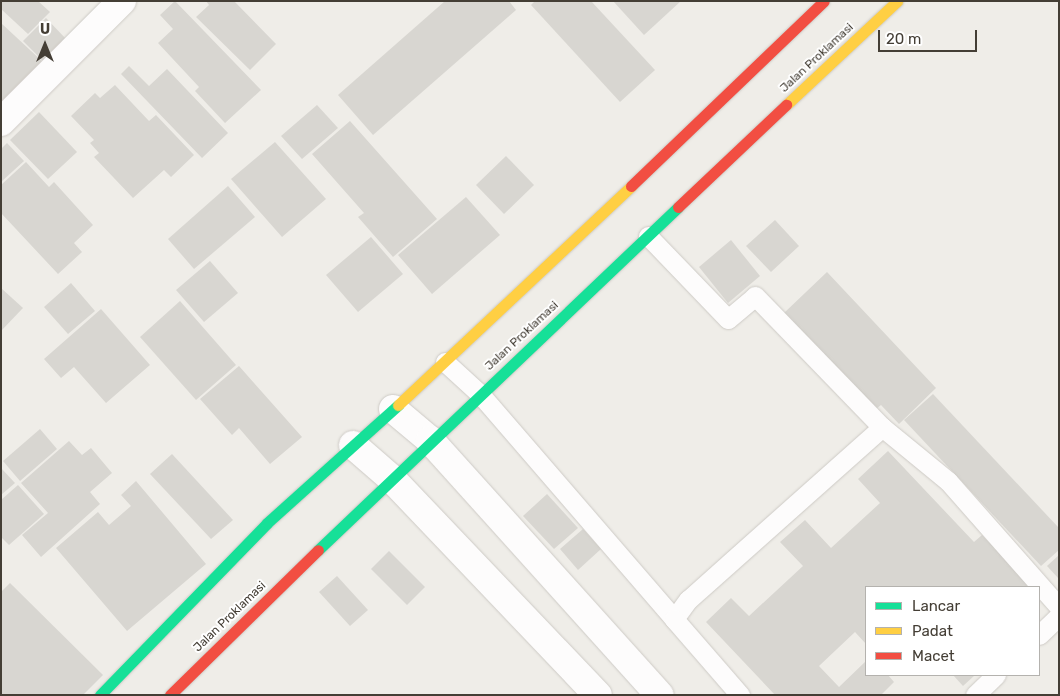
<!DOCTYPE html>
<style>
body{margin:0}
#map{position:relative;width:1060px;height:696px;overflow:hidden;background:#efede8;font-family:Rubik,sans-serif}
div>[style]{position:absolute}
.building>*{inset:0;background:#d8d6d1}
.roads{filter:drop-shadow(0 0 1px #cdcac5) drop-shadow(0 0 1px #cdcac5)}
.lane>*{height:19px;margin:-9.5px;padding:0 9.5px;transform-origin:9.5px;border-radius:9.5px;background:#fdfcfc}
.street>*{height:28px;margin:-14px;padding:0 14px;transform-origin:14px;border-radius:14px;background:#fdfcfc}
.fast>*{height:11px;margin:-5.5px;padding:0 5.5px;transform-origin:5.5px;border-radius:5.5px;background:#16e098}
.slow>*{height:11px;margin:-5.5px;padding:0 5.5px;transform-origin:5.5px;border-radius:5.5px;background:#ffcf43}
.jam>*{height:11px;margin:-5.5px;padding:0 5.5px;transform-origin:5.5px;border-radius:5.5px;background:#f24e42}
span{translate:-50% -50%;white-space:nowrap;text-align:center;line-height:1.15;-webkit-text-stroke:4px #fff;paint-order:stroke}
.street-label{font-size:12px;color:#443e35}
.frame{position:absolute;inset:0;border:2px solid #443e35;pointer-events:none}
.legend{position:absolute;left:865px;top:586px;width:175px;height:90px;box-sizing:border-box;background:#fff;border:1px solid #b4b2ae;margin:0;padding:6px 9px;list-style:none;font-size:15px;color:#443e35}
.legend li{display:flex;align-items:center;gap:10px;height:25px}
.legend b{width:25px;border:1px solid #b4b2ae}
.north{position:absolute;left:20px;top:20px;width:50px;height:50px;-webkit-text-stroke:4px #fff;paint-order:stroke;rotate:0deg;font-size:14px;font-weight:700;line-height:20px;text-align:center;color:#443e35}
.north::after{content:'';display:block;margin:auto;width:18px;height:22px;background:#443e35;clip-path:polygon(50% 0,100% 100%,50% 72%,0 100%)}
.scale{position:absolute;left:878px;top:30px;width:99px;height:22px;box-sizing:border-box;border:2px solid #443e35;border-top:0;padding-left:6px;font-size:15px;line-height:18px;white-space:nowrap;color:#443e35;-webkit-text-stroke:4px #fff;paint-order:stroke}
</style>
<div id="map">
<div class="building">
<i style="clip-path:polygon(1px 1px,38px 1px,50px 12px,28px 34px,1px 9px)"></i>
<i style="clip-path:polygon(175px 1px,261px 90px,225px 123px,195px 91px,199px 87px,158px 43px,173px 29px,160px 15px)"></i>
<i style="clip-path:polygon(206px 1px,234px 1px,276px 44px,250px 70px,196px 17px,209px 5px)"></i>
<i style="clip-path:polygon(445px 1px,509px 1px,516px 10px,373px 135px,338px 95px)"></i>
<i style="clip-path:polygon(535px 1px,591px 1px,655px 70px,620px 102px,531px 5px)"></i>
<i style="clip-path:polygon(613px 1px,681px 1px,644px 35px)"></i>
<i style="clip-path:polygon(46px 18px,67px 40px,44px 62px,23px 41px)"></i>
<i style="clip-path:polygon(1px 23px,44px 63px,1px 109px)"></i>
<i style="clip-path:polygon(129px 66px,149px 86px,167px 69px,228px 133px,202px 158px,121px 74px)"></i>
<i style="clip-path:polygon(115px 85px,149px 121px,156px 115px,194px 155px,171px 177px,164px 170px,133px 198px,94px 157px,99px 153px,90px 143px,94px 140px,71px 116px,95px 93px,100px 98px)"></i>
<i style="clip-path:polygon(317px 105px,338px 128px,302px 159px,281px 136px)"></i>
<i style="clip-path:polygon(39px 112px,77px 152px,48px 179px,10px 140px)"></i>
<i style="clip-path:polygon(350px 121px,437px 219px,393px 257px,358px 217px,364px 213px,312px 154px)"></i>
<i style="clip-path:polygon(275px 142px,326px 199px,282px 237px,231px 179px)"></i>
<i style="clip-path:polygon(7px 143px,24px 161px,1px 182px,1px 149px)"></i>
<i style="clip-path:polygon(506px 156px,534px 185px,504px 214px,476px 185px)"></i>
<i style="clip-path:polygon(26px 162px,49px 187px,54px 182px,93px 225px,74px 243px,82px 252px,58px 274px,1px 213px,1px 185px)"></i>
<i style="clip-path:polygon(228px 186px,255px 217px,194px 269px,168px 239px)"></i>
<i style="clip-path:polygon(466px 197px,500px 235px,432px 294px,398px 255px)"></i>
<i style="clip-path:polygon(775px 220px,799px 246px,771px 272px,746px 246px)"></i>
<i style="clip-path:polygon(371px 237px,403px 274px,358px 312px,326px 275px)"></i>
<i style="clip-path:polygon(731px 240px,760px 276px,728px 303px,699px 267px)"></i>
<i style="clip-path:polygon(210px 261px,238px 293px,204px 322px,176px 290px)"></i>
<i style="clip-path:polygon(827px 272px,936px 388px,899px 424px,881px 405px,876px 409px,784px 313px)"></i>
<i style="clip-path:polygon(71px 283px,95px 311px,68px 334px,44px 307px)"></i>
<i style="clip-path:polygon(1px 288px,23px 308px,1px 331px)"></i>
<i style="clip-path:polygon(180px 301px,236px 365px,196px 400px,140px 337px)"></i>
<i style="clip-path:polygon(101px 309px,150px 365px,106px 403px,74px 367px,61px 378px,44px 359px)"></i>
<i style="clip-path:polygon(239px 366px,302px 437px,270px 464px,239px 428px,232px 435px,200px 399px)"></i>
<i style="clip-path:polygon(933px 394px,1059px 528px,1059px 550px,1041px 566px,904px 420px)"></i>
<i style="clip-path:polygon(40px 429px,57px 449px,20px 481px,3px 461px)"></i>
<i style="clip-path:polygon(69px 441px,82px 455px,91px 448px,112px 473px,90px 492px,100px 504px,41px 557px,22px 535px,48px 513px,21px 483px)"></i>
<i style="clip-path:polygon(888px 451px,974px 542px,982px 535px,1032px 587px,866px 587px,866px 644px,855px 632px,819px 666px,839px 687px,866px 661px,866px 675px,888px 675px,894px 682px,881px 695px,775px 695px,706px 622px,731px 598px,749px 616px,803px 566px,780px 542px,805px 520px,831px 548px,880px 503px,858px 479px)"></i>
<i style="clip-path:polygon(172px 454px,233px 520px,211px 539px,150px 474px)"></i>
<i style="clip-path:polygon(1px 468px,15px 483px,1px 495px)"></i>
<i style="clip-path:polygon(136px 481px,206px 564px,127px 631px,56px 548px,98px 512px,109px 525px,131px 506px,121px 495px)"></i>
<i style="clip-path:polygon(18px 485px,44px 514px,9px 545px,1px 537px,1px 500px)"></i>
<i style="clip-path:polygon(547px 494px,578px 528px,554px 549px,523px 516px)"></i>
<i style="clip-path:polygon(583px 529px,601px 549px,578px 570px,560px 549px)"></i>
<i style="clip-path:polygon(389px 551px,425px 587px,407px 605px,371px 569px)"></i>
<i style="clip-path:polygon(1059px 555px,1059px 579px,1047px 566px)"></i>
<i style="clip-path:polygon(337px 576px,368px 610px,350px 626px,319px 592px)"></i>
<i style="clip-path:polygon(10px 583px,103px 675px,83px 695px,1px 695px,1px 592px)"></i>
<i style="clip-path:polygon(953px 675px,975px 675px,963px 686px)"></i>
</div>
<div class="roads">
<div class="lane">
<i style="left:648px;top:236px;width:115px;rotate:46.1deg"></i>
<i style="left:728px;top:319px;width:35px;rotate:-40deg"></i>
<i style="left:755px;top:296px;width:182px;rotate:45.9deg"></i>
<i style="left:445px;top:362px;width:47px;rotate:42.4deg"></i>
<i style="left:480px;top:394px;width:297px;rotate:49.2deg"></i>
<i style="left:674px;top:619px;width:24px;rotate:-54deg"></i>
<i style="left:688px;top:600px;width:260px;rotate:-41.7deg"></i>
<i style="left:882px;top:427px;width:85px;rotate:39.3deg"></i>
<i style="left:948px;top:481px;width:168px;rotate:48.6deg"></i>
<i style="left:674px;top:619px;width:101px;rotate:49deg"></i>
<i style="left:1039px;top:635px;width:28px;rotate:-44deg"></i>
<i style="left:975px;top:695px;width:29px;rotate:-44deg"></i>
</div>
<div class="street">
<i style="left:1px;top:122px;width:171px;rotate:-45deg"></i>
<i style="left:393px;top:409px;width:48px;rotate:40deg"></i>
<i style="left:430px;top:440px;width:343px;rotate:48deg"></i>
<i style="left:353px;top:445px;width:50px;rotate:41deg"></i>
<i style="left:391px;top:478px;width:300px;rotate:46.4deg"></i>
</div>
<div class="fast">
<i style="left:318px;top:550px;width:497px;rotate:-43.6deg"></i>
<i style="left:100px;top:695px;width:240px;rotate:-45.8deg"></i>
<i style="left:267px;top:523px;width:176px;rotate:-42deg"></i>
</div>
<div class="slow">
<i style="left:786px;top:105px;width:152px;rotate:-43.1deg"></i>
<i style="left:398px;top:405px;width:320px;rotate:-43.2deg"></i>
</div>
<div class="jam">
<i style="left:631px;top:186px;width:267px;rotate:-43.8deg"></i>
<i style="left:678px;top:207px;width:149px;rotate:-43.4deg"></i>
<i style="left:170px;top:695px;width:207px;rotate:-44.4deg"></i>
</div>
</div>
<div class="street-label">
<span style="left:817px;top:58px;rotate:-43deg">Jalan Proklamasi</span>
<span style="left:522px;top:336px;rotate:-43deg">Jalan Proklamasi</span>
<span style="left:230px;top:617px;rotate:-44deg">Jalan Proklamasi</span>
</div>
<div class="frame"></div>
<ul class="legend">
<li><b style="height:6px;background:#16e098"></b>Lancar</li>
<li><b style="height:6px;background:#ffcf43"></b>Padat</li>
<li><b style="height:6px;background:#f24e42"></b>Macet</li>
</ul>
<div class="north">U</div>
<div class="scale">20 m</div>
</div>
